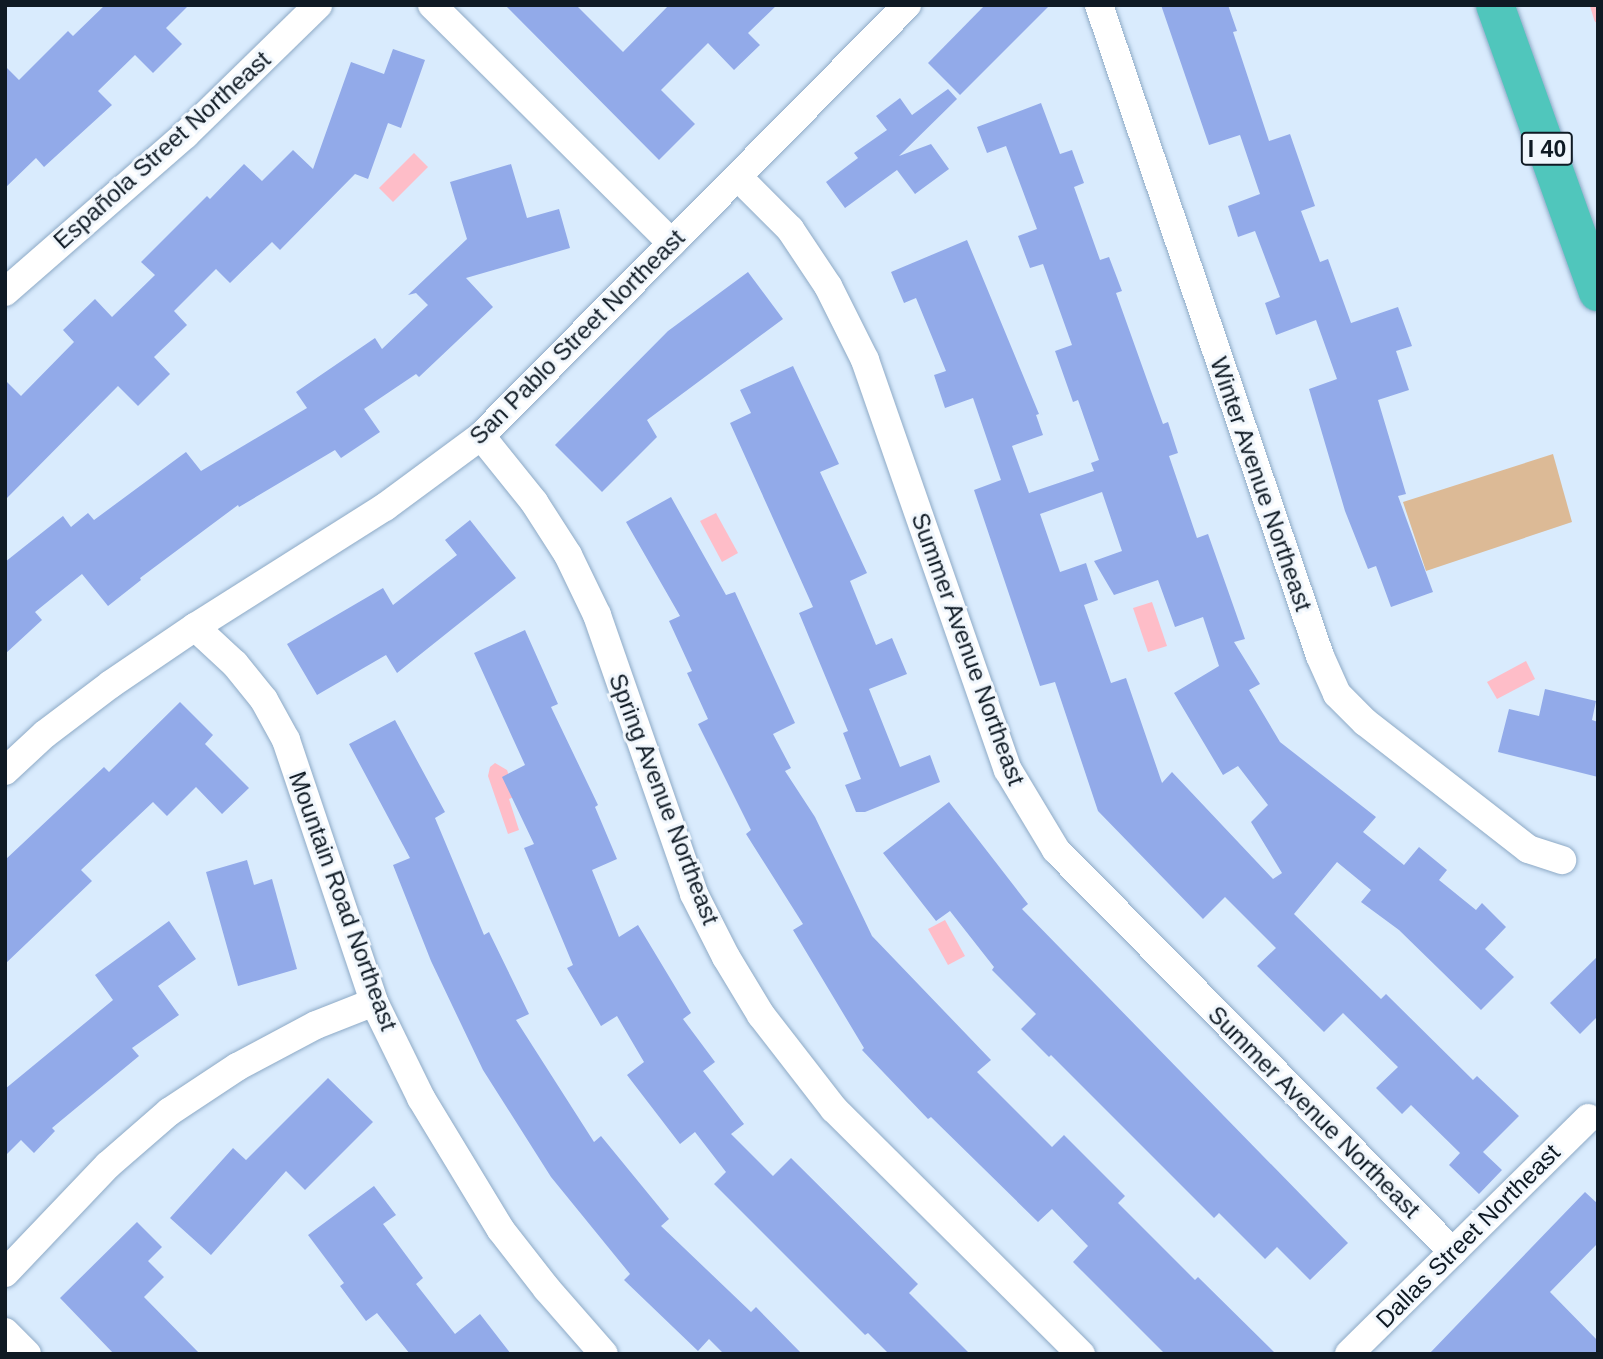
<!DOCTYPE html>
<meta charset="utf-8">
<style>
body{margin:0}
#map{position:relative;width:1603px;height:1359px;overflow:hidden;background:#d9ebfd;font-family:Helvetica,sans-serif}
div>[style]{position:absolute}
.green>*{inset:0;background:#dcba96}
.water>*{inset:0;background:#febdc8}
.stream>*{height:9px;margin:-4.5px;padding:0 4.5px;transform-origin:4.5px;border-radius:4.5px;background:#febdc8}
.building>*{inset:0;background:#92aae9}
.roads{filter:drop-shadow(0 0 2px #8eaac6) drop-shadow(0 0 2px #8eaac6)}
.minor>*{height:28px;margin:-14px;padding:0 14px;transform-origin:14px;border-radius:14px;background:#fff}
.highway>*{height:38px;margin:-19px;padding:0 19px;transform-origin:19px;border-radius:19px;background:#50c6bc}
span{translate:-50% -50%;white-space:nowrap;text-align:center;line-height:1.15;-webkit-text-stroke:6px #f1f7fd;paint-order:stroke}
.shield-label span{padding:2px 5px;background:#f1f7fd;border:2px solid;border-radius:5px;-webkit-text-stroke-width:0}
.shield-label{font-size:23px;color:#0f1a24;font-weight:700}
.street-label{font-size:24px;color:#0f1a24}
.frame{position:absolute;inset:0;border:7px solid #0f1a24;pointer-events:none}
</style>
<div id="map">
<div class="green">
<i style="clip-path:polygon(1553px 454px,1572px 522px,1426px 571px,1403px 502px)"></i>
</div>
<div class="water">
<i style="clip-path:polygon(414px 153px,428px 167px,393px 202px,379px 188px)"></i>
<i style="clip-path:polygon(716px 513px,738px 553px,722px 562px,700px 521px)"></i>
<i style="clip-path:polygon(1152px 602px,1167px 646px,1148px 652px,1133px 608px)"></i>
<i style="clip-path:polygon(1526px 661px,1535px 679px,1497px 699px,1487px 682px)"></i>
<i style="clip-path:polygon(495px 763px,507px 770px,516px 796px,509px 799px,519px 830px,508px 834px,488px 776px,490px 767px)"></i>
<i style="clip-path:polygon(945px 920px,965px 956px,948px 965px,928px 929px)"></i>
</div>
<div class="stream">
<i style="left:1594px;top:5px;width:14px;rotate:73deg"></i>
</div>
<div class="building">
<i style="clip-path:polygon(105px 5px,189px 5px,166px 28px,182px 44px,153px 73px,135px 55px,98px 91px,112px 105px,44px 167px,36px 158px,5px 188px,5px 66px,19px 80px,68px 31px,73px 36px)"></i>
<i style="clip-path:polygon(505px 5px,576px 5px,623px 52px,669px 5px,777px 5px,748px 33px,760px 45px,734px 70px,708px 43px,661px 90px,695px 124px,659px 160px)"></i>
<i style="clip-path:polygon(985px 5px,1050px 5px,960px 95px,928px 63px)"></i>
<i style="clip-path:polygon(1161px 5px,1228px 5px,1237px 31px,1233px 32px,1269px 141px,1290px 134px,1315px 206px,1301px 211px,1320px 262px,1328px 259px,1351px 323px,1398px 307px,1412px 346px,1396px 351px,1409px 390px,1378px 400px,1406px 494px,1398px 496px,1433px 592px,1391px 607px,1376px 566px,1368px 569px,1345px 511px,1309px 389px,1337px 379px,1316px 320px,1276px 335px,1265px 303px,1280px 297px,1255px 231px,1238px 237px,1228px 206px,1260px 194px,1240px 135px,1209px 145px)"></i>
<i style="clip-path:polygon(393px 49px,425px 60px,401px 128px,388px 123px,368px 179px,355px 174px,280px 250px,272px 242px,230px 283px,216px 269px,174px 311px,187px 325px,154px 357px,170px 374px,138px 406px,118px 386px,5px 500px,5px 380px,21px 396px,74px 342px,63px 330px,95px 299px,112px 317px,155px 275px,141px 262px,207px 196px,210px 199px,244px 164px,262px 181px,293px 150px,313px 169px,351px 62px,384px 74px)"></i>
<i style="clip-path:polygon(948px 89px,957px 99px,899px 156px,931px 144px,949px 169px,915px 194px,897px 170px,845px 208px,826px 182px,858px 158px,854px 153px,887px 130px,876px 116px,900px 98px,912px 115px)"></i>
<i style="clip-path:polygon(evenodd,1041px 103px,1060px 154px,1072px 150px,1084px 183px,1074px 187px,1100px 260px,1109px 257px,1122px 291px,1116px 293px,1151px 391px,1163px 424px,1168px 422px,1178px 453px,1169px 456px,1197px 538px,1208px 534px,1245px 639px,1234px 642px,1260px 684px,1249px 690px,1280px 742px,1376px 817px,1363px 832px,1404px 865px,1419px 847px,1447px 870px,1439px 880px,1476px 910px,1482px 903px,1506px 927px,1485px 949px,1514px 977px,1481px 1010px,1399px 930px,1361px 902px,1371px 890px,1337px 862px,1294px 914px,1381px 999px,1386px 994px,1473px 1080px,1477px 1076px,1519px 1116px,1483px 1152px,1502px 1170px,1479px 1194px,1449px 1165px,1460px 1153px,1411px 1105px,1402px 1114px,1376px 1088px,1398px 1067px,1343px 1013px,1324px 1032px,1257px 966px,1276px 948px,1225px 897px,1203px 919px,1098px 811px,1055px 682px,1040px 686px,974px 490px,1001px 480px,973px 398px,945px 408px,934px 375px,946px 371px,916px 298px,904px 303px,891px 272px,967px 240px,1039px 414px,1036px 415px,1043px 435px,1012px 446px,1029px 493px,1094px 471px,1091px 463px,1099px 460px,1078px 400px,1073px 402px,1055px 351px,1072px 345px,1043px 264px,1030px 268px,1018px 236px,1037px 229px,1006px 146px,987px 153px,977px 127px,1041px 103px,1102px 492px,1122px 551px,1094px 561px,1114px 595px,1158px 580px,1175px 627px,1203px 617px,1219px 666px,1174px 693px,1223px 775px,1238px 766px,1268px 805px,1251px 822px,1282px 873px,1273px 879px,1172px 772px,1162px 783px,1126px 678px,1111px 683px,1084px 605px,1098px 600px,1086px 563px,1060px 572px,1040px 514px,1102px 492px)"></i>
<i style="clip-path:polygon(511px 164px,527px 218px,559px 209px,570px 248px,466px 278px,493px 307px,419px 377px,416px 374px,364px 409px,380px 432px,341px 458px,335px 450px,239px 507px,238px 505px,140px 578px,141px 580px,108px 606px,82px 574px,35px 612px,42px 620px,5px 654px,5px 562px,63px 516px,71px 527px,88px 513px,94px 520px,186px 452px,201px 471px,307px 408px,296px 392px,375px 338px,382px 349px,428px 305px,416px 293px,408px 295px,467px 239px,450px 182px)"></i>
<i style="clip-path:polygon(748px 272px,783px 319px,647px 420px,657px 437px,602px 492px,555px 445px,668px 331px)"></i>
<i style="clip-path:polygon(793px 366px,839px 464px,820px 472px,867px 573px,850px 581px,876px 645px,892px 638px,907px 674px,869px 689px,900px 767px,930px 755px,940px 782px,865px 812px,856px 812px,845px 785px,861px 779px,843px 733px,848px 731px,799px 613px,813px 607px,730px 423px,751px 413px,740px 390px)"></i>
<i style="clip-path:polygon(671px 497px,726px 595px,735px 592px,795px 723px,773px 734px,791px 768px,785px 771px,815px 817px,872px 936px,991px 1060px,977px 1072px,1052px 1147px,1064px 1135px,1125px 1196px,1118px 1203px,1195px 1280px,1198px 1277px,1276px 1354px,1165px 1354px,1073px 1262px,1088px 1246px,1052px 1209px,1038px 1222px,931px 1117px,928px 1119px,862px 1050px,864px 1048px,793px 930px,803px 924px,746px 834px,751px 830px,698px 724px,708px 719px,687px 673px,692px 671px,669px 621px,680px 616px,626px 522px)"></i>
<i style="clip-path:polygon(470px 520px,516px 578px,397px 673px,386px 655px,317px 695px,287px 644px,383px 588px,393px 605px,457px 555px,445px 540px)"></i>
<i style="clip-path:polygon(525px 630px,558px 704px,551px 707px,598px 805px,595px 807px,617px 859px,592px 870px,619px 937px,638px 925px,691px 1013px,683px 1019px,715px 1062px,703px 1071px,744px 1124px,731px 1134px,773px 1176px,791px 1158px,918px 1284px,909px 1293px,970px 1354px,889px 1354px,868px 1333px,865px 1335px,714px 1184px,726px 1172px,695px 1132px,680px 1144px,627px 1075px,644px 1062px,617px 1016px,601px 1026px,567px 968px,573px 965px,524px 848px,534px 844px,502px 777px,525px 765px,474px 653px)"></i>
<i style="clip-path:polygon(1545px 689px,1596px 701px,1592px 720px,1598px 722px,1598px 777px,1498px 752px,1509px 709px,1539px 716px)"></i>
<i style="clip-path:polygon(180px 702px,213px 735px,205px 744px,249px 788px,222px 814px,196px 787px,167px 816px,153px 802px,81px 870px,92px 881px,5px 964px,5px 860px,104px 767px,109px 772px)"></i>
<i style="clip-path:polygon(395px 720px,445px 812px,435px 818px,484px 935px,489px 932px,529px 1014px,516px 1020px,594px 1142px,601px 1136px,669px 1219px,661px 1226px,751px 1312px,756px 1307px,802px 1354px,724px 1354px,709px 1339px,698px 1351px,624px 1280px,630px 1274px,551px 1177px,483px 1070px,431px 961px,393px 865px,410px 858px,349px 744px)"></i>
<i style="clip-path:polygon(949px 802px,1028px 904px,1022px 909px,1348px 1243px,1310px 1280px,1277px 1247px,1265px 1259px,1219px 1213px,1214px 1218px,1051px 1055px,1049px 1057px,1021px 1029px,1036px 1014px,992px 970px,994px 967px,950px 911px,936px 921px,883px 853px)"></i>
<i style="clip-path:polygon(247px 860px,254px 885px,272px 879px,297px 969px,238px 986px,206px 872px)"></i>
<i style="clip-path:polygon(169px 921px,196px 959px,158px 986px,179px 1015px,132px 1048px,139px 1056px,52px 1128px,55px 1131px,34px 1153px,21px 1140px,5px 1156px,5px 1089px,113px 1000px,95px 975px)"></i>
<i style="clip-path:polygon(1598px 956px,1598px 1016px,1580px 1034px,1550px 1003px)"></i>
<i style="clip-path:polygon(328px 1078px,373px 1122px,305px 1190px,286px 1171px,211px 1255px,170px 1218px,233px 1148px,246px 1160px)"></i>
<i style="clip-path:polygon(374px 1186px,396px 1215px,383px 1224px,423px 1278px,416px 1284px,455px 1334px,480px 1314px,511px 1354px,410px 1354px,377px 1313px,366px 1321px,340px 1286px,344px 1283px,308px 1235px)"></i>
<i style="clip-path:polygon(1585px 1192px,1598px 1204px,1598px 1243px,1550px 1292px,1598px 1341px,1598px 1354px,1429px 1354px)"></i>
<i style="clip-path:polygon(137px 1222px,162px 1247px,148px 1261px,164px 1277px,144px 1297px,200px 1354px,114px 1354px,60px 1298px)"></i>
</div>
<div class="roads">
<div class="minor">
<i style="left:432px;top:5px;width:338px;rotate:44.8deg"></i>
<i style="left:1099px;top:5px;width:687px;rotate:71.25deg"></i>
<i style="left:1320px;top:656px;width:42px;rotate:65.9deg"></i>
<i style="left:1337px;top:694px;width:40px;rotate:45deg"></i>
<i style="left:1365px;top:722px;width:207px;rotate:37.9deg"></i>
<i style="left:1528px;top:849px;width:36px;rotate:18deg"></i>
<i style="left:738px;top:177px;width:74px;rotate:45deg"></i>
<i style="left:790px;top:229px;width:69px;rotate:56.3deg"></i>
<i style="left:828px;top:286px;width:83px;rotate:63.4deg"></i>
<i style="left:865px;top:360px;width:434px;rotate:70.8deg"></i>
<i style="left:1008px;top:770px;width:93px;rotate:59deg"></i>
<i style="left:1056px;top:850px;width:565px;rotate:45.36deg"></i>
<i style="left:5px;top:292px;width:239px;rotate:-41.1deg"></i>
<i style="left:185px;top:135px;width:186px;rotate:-44.3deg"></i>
<i style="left:481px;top:436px;width:85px;rotate:51.2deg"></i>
<i style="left:534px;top:502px;width:63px;rotate:57.3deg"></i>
<i style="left:568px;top:555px;width:67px;rotate:64.2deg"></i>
<i style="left:597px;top:615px;width:295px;rotate:70.8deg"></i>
<i style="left:694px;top:894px;width:71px;rotate:63.1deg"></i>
<i style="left:726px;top:957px;width:68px;rotate:58.9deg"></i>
<i style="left:761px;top:1015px;width:119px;rotate:52.2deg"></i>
<i style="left:834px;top:1109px;width:348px;rotate:44.8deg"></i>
<i style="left:195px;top:627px;width:54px;rotate:42.8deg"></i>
<i style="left:235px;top:664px;width:46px;rotate:51.1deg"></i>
<i style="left:264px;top:700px;width:46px;rotate:61.2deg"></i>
<i style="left:286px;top:740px;width:276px;rotate:71.4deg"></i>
<i style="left:374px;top:1002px;width:107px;rotate:63.9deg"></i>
<i style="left:421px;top:1098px;width:154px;rotate:58.8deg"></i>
<i style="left:501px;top:1230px;width:75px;rotate:52.1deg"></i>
<i style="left:547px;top:1289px;width:86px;rotate:48.8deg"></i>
<i style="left:5px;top:771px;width:54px;rotate:-42.8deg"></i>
<i style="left:45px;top:734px;width:83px;rotate:-37.1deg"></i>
<i style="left:111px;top:684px;width:102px;rotate:-34.2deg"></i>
<i style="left:195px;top:627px;width:225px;rotate:-32.3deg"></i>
<i style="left:385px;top:507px;width:119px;rotate:-36.5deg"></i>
<i style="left:481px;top:436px;width:606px;rotate:-45.33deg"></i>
<i style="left:5px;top:1273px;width:149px;rotate:-46.4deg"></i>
<i style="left:108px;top:1165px;width:81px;rotate:-41deg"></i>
<i style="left:169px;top:1112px;width:82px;rotate:-33.5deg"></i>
<i style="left:237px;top:1067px;width:89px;rotate:-28deg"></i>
<i style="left:316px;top:1025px;width:62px;rotate:-21.6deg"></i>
<i style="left:5px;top:1332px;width:31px;rotate:45deg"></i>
<i style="left:1349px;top:1354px;width:336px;rotate:-44.6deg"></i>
</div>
<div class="highway">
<i style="left:1495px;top:5px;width:305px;rotate:70.3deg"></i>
</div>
</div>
<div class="shield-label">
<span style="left:1547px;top:149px">I 40</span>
</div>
<div class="street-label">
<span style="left:162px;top:150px;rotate:-42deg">Española Street Northeast</span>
<span style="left:577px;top:337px;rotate:-45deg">San Pablo Street Northeast</span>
<span style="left:1261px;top:484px;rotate:71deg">Winter Avenue Northeast</span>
<span style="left:968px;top:649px;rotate:70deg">Summer Avenue Northeast</span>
<span style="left:664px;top:799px;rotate:69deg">Spring Avenue Northeast</span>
<span style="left:343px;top:901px;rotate:70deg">Mountain Road Northeast</span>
<span style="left:1314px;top:1112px;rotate:45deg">Summer Avenue Northeast</span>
<span style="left:1468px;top:1236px;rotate:-45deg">Dallas Street Northeast</span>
</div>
<div class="frame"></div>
</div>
